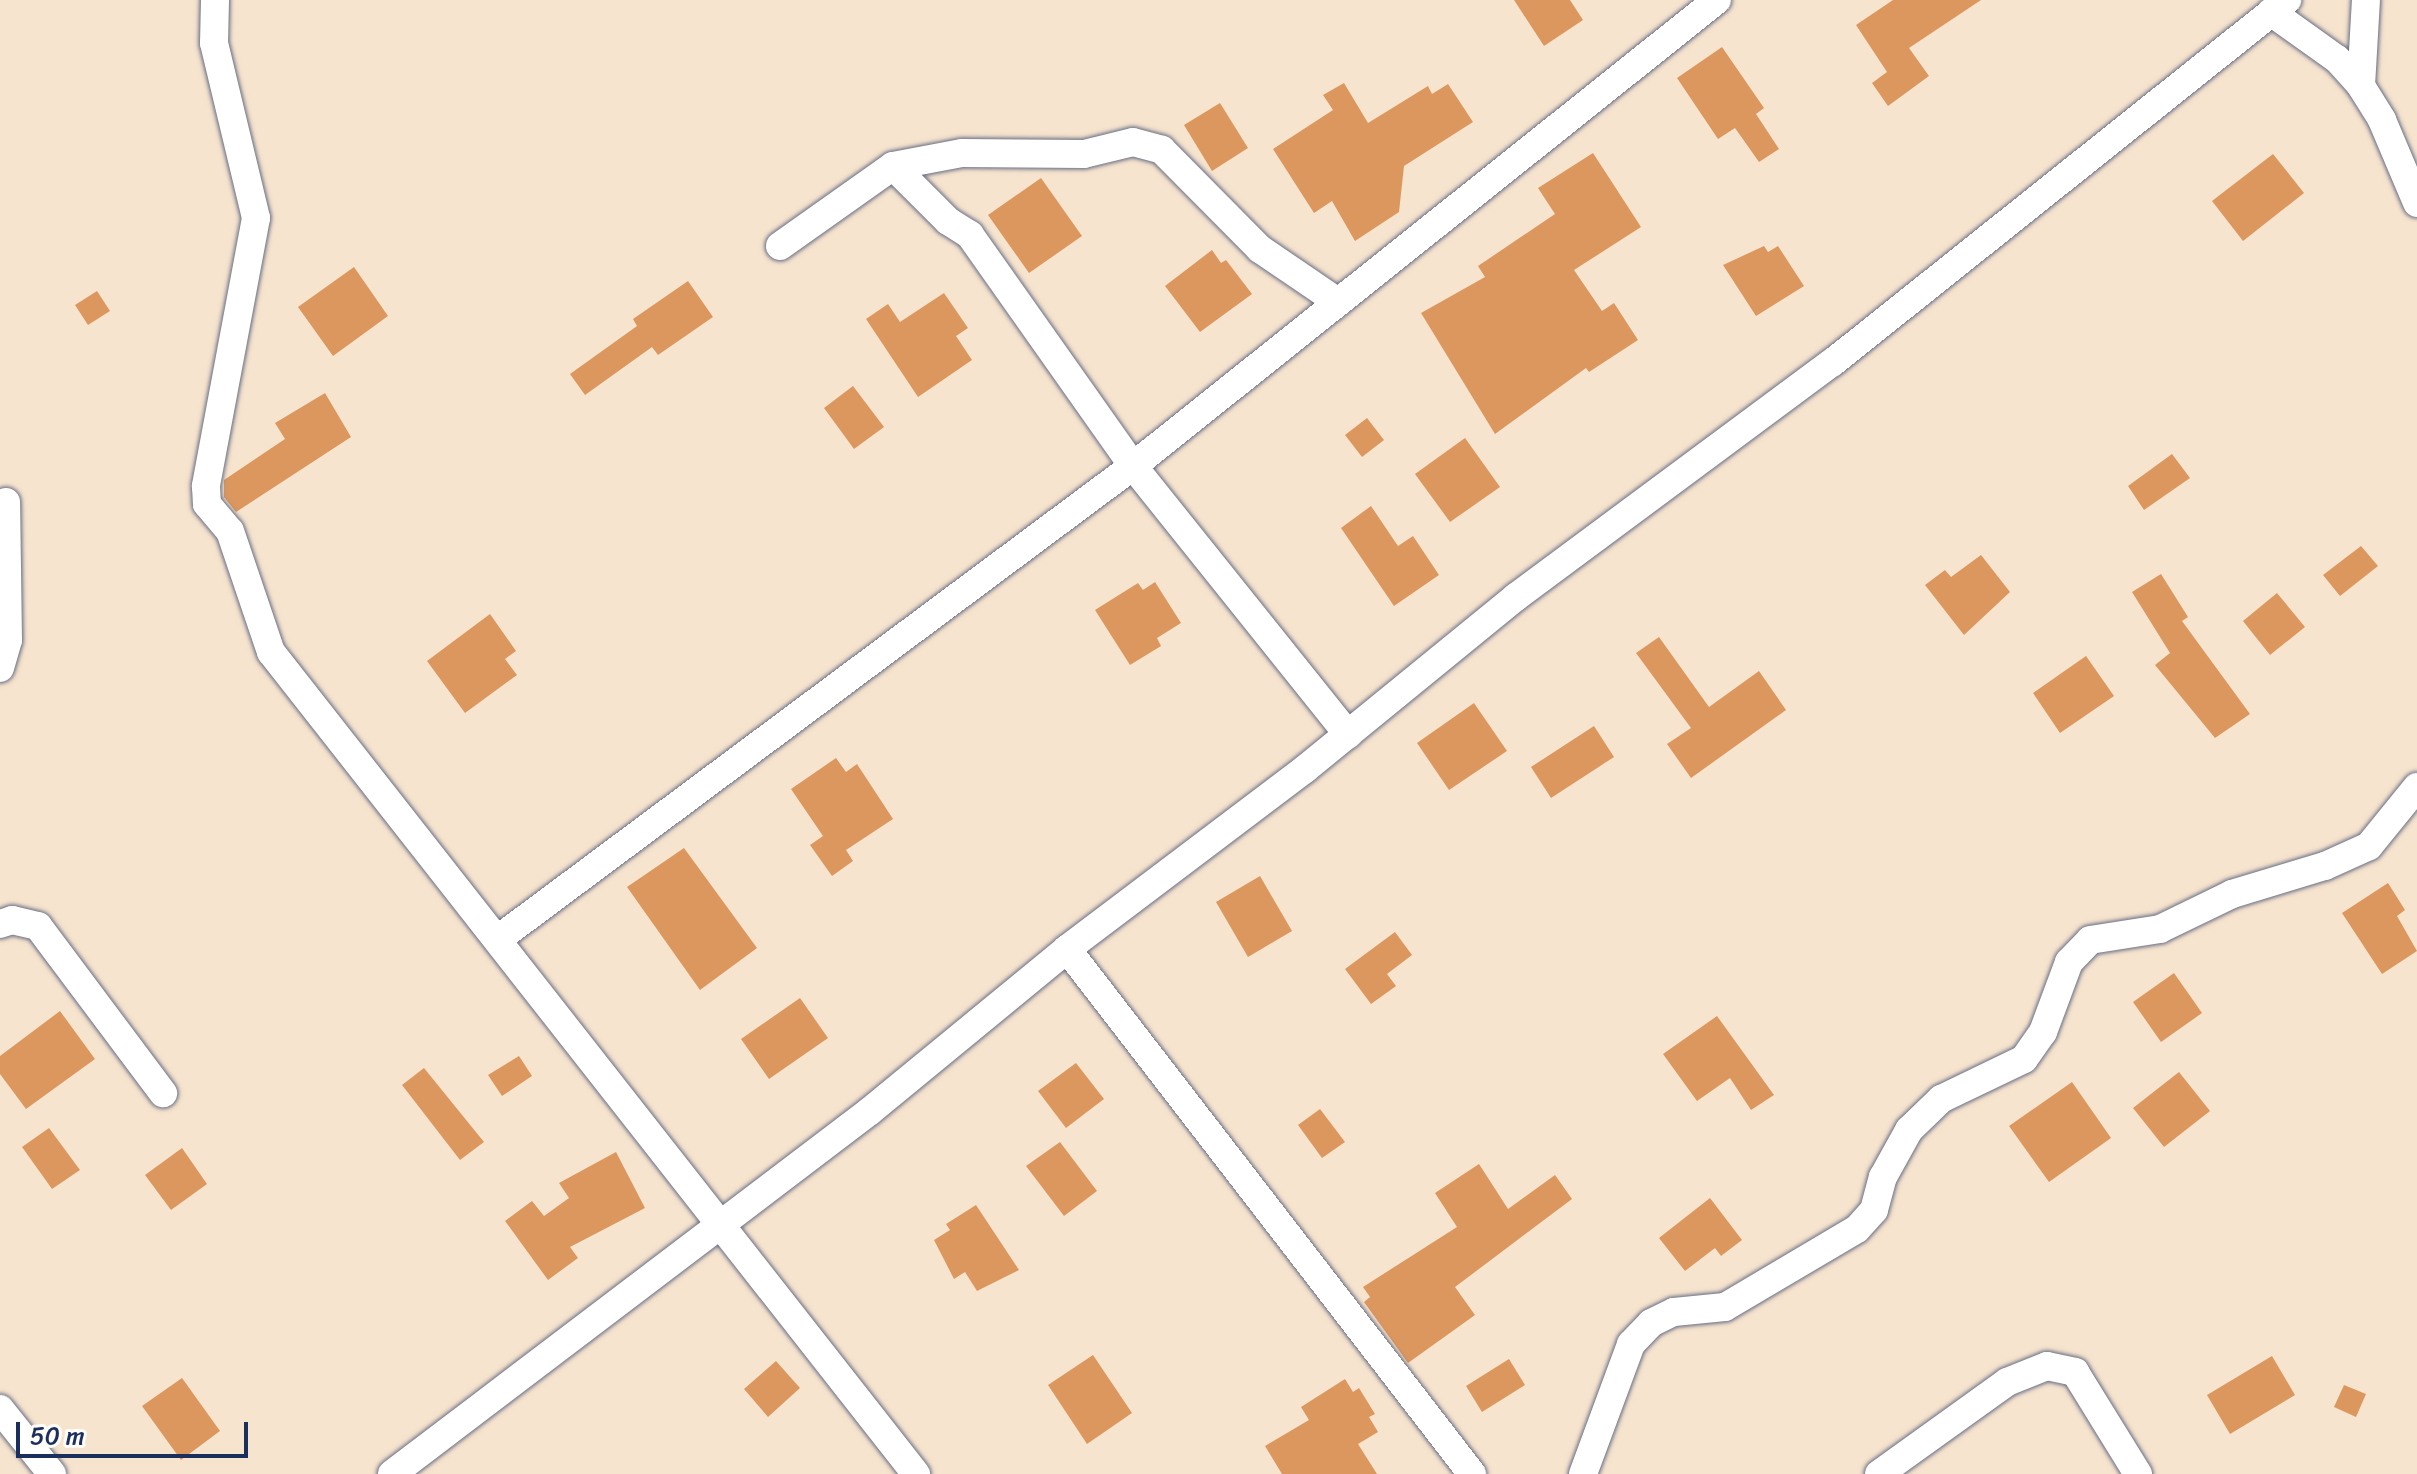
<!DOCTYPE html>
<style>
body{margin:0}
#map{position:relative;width:2417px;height:1474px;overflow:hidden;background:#f7e4ce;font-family:Sriracha,sans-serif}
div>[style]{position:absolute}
.building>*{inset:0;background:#dc975f}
.roads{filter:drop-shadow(0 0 2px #686e85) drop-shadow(0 0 2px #686e85)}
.street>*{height:28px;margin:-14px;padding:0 14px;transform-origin:14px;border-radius:14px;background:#fff}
span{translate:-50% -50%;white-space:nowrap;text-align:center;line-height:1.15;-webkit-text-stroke:8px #fdfcf7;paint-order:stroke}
.scale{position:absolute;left:16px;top:1422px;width:232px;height:36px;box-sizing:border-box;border:4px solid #1b2f5e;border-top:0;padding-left:10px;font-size:24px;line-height:28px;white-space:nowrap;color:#1b2f5e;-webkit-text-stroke:6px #fdfcf7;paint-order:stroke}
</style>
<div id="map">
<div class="building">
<i style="clip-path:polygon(1514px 0,1570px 0,1583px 20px,1544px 46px)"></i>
<i style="clip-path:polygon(1893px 0,1981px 0,1909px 48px,1929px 76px,1888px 106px,1872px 83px,1887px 72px,1856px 25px)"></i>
<i style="clip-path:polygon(1722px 47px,1764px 108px,1756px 114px,1779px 149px,1759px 162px,1735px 128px,1718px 139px,1677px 78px)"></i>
<i style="clip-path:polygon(1344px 83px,1368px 123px,1428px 86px,1432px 94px,1448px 84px,1473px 122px,1404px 166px,1399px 212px,1355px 241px,1332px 201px,1314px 213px,1273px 149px,1333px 110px,1323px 95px)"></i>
<i style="clip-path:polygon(1220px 103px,1248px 148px,1212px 171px,1184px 125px)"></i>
<i style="clip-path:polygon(1593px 153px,1641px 227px,1574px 270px,1602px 311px,1614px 303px,1638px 340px,1589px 372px,1586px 368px,1495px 434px,1421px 313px,1485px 277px,1478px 266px,1555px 214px,1538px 188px)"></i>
<i style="clip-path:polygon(2273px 154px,2304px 193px,2243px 241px,2212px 201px)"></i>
<i style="clip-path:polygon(1041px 178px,1082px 236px,1029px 273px,988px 215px)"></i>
<i style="clip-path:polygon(1764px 246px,1768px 252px,1778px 246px,1804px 286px,1756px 316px,1723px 265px)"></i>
<i style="clip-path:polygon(1212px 250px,1221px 263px,1226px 260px,1252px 294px,1200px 332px,1165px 286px)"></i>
<i style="clip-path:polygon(354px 267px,388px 316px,333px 356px,298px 307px)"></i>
<i style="clip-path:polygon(688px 281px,713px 317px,658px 355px,652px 347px,585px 395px,570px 374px,637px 326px,633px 319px)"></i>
<i style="clip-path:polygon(97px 291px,110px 311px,88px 325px,75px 305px)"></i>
<i style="clip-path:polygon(944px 293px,968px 328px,956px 336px,972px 360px,918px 397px,866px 319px,888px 304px,900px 322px)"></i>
<i style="clip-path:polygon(853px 386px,884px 427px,854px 449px,824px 408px)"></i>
<i style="clip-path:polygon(325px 393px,351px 437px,236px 512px,224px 497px,224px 480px,285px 439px,275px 423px)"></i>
<i style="clip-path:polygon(1367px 418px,1384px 440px,1362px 457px,1345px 435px)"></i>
<i style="clip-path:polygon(1465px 438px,1500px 487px,1450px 522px,1415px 474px)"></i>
<i style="clip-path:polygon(2172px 454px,2190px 478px,2144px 510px,2128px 486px)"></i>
<i style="clip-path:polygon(1371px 506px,1398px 546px,1413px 536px,1439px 575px,1394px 606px,1341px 528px)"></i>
<i style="clip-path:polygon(2361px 546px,2378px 566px,2340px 596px,2323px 575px)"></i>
<i style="clip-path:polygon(1981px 555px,2010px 592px,1964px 635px,1925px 585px,1945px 570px,1951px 577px)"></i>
<i style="clip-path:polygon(2161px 574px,2188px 617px,2182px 621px,2250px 714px,2215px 738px,2155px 665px,2170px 653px,2132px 592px)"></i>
<i style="clip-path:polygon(1155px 582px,1181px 623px,1157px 638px,1161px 646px,1130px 665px,1095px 610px,1138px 583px,1143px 590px)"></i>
<i style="clip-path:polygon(2277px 593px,2305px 627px,2270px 655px,2243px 621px)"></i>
<i style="clip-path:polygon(490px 614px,516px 651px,505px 659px,517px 675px,465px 713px,427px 661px)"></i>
<i style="clip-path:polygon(1659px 637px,1709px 707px,1759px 671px,1786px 710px,1691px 778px,1667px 744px,1691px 728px,1636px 653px)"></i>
<i style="clip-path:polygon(2086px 656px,2114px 696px,2060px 733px,2033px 693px)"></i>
<i style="clip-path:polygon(1474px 703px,1507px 751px,1449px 790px,1417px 743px)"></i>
<i style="clip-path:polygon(1594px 726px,1614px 757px,1551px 798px,1531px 767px)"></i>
<i style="clip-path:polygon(836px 758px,846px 772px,857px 764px,893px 819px,846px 850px,853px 861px,832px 876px,810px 845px,823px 836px,791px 789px)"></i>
<i style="clip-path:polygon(684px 848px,757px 948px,700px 990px,627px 887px)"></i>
<i style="clip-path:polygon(1260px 876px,1292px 931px,1248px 957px,1216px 902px)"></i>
<i style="clip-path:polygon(2388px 883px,2405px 910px,2397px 916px,2417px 951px,2382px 974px,2342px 913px)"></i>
<i style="clip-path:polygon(1395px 932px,1412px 955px,1387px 974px,1396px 986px,1371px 1004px,1345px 969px)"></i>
<i style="clip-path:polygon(2174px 973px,2202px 1013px,2161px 1042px,2133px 1002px)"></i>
<i style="clip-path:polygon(800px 998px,828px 1038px,769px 1079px,741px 1039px)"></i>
<i style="clip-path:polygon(60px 1011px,95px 1059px,26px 1109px,0 1074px,0 1056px)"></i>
<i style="clip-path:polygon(1717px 1016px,1774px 1095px,1751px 1110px,1730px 1078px,1697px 1101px,1663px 1054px)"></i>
<i style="clip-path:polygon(519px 1056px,532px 1076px,502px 1096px,488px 1075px)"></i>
<i style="clip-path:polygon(1076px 1063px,1104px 1099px,1066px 1128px,1038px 1091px)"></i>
<i style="clip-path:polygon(424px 1068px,484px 1142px,460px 1160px,402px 1085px)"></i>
<i style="clip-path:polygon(2179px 1072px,2210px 1111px,2164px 1147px,2133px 1108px)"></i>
<i style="clip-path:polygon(2072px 1082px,2111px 1138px,2049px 1182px,2009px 1126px)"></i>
<i style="clip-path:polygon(1320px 1109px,1345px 1142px,1322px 1158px,1298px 1125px)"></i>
<i style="clip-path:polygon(49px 1128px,80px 1170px,52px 1189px,22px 1147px)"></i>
<i style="clip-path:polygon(1060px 1142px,1097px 1191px,1064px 1216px,1026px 1166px)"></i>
<i style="clip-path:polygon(182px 1148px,207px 1184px,171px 1210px,145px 1175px)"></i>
<i style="clip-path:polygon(616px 1152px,645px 1208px,570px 1247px,578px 1258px,548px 1280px,505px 1221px,532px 1201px,544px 1216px,569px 1198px,559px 1183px)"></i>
<i style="clip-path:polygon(1479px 1164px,1508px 1209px,1555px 1175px,1572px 1199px,1455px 1287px,1475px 1315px,1408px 1363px,1364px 1302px,1370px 1297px,1363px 1287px,1457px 1227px,1435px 1193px)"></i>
<i style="clip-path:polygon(1710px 1198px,1742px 1240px,1721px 1256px,1715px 1248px,1685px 1271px,1659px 1238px)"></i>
<i style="clip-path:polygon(976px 1205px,1019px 1270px,977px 1291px,965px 1272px,954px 1279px,934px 1240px,950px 1230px,946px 1224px)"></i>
<i style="clip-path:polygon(1093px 1355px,1132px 1413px,1087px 1444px,1048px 1385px)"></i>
<i style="clip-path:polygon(2272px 1356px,2295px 1395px,2230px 1434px,2207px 1395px)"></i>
<i style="clip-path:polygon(1509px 1359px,1525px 1385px,1482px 1412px,1466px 1386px)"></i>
<i style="clip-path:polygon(776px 1361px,800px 1388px,768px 1417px,744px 1389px)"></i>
<i style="clip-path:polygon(182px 1378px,220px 1431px,181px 1460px,142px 1406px)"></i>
<i style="clip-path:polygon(1345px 1379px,1353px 1392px,1359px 1388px,1375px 1414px,1369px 1417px,1378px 1432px,1358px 1444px,1377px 1474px,1282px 1474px,1265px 1446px,1309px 1420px,1301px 1407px)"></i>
<i style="clip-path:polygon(2344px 1385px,2366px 1394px,2356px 1417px,2334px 1407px)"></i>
</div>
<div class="roads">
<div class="street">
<i style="left:215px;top:0;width:43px;rotate:91.3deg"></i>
<i style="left:214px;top:43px;width:180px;rotate:76.5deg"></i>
<i style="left:256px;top:218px;width:273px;rotate:100.6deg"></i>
<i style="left:206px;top:486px;width:18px;rotate:87deg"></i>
<i style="left:207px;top:504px;width:35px;rotate:50deg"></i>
<i style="left:230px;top:531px;width:128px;rotate:71.3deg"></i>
<i style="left:271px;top:652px;width:1045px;rotate:51.88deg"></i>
<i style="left:2271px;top:12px;width:81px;rotate:35.5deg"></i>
<i style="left:2337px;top:59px;width:36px;rotate:48deg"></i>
<i style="left:2361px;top:86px;width:40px;rotate:58deg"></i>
<i style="left:2382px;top:120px;width:90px;rotate:67.1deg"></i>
<i style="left:2361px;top:86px;width:86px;rotate:-86.7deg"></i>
<i style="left:893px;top:166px;width:78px;rotate:45deg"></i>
<i style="left:948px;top:221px;width:26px;rotate:32deg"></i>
<i style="left:970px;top:235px;width:283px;rotate:54.8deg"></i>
<i style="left:1133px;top:466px;width:344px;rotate:51.3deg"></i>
<i style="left:780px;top:246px;width:138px;rotate:-35.3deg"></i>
<i style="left:893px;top:166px;width:70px;rotate:-10.7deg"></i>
<i style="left:962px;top:153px;width:122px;rotate:0.5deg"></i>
<i style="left:1084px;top:154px;width:50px;rotate:-13.8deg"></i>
<i style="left:1133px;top:142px;width:30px;rotate:15deg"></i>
<i style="left:1162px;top:150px;width:139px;rotate:45.3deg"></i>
<i style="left:1260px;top:249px;width:94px;rotate:34.2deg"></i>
<i style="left:0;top:668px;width:29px;rotate:-74deg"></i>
<i style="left:8px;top:640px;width:138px;rotate:-90.8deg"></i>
<i style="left:0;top:924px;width:13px;rotate:-18deg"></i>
<i style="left:12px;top:920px;width:27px;rotate:13deg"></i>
<i style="left:38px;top:926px;width:209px;rotate:53.2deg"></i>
<i style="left:498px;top:939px;width:792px;rotate:-36.68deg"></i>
<i style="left:1133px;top:466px;width:747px;rotate:-38.59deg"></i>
<i style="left:1067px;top:949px;width:663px;rotate:52.35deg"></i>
<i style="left:0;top:1409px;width:83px;rotate:51.3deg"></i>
<i style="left:392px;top:1474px;width:600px;rotate:-37.21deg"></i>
<i style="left:870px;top:1111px;width:255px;rotate:-39.4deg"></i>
<i style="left:1067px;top:949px;width:298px;rotate:-37.1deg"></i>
<i style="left:1305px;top:769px;width:272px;rotate:-39.2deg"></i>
<i style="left:1516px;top:597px;width:395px;rotate:-36.6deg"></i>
<i style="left:1833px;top:362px;width:581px;rotate:-38.57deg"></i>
<i style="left:1583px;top:1474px;width:139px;rotate:-69.7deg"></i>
<i style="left:1631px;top:1344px;width:29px;rotate:-46deg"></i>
<i style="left:1651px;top:1323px;width:25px;rotate:-26deg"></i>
<i style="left:1674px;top:1312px;width:51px;rotate:-5.6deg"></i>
<i style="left:1725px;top:1307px;width:153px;rotate:-30.6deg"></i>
<i style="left:1857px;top:1229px;width:25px;rotate:-48deg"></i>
<i style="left:1874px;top:1210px;width:34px;rotate:-75deg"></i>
<i style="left:1883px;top:1177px;width:54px;rotate:-61deg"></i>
<i style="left:1909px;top:1130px;width:45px;rotate:-44.1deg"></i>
<i style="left:1941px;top:1099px;width:92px;rotate:-25.7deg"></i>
<i style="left:2024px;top:1059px;width:33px;rotate:-55deg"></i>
<i style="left:2043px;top:1032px;width:75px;rotate:-69.6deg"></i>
<i style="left:2069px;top:962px;width:30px;rotate:-46deg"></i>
<i style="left:2090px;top:940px;width:71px;rotate:-8.9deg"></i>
<i style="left:2160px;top:929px;width:80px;rotate:-25.9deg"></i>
<i style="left:2232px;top:894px;width:97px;rotate:-16.8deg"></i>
<i style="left:2325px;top:866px;width:48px;rotate:-24.4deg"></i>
<i style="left:2369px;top:846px;width:76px;rotate:-50.9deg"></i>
<i style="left:1879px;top:1474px;width:158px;rotate:-35.7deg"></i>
<i style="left:2007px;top:1382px;width:43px;rotate:-21.8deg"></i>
<i style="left:2047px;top:1366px;width:29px;rotate:12deg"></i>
<i style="left:2075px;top:1372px;width:120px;rotate:58.3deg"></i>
</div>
</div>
<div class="scale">50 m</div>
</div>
